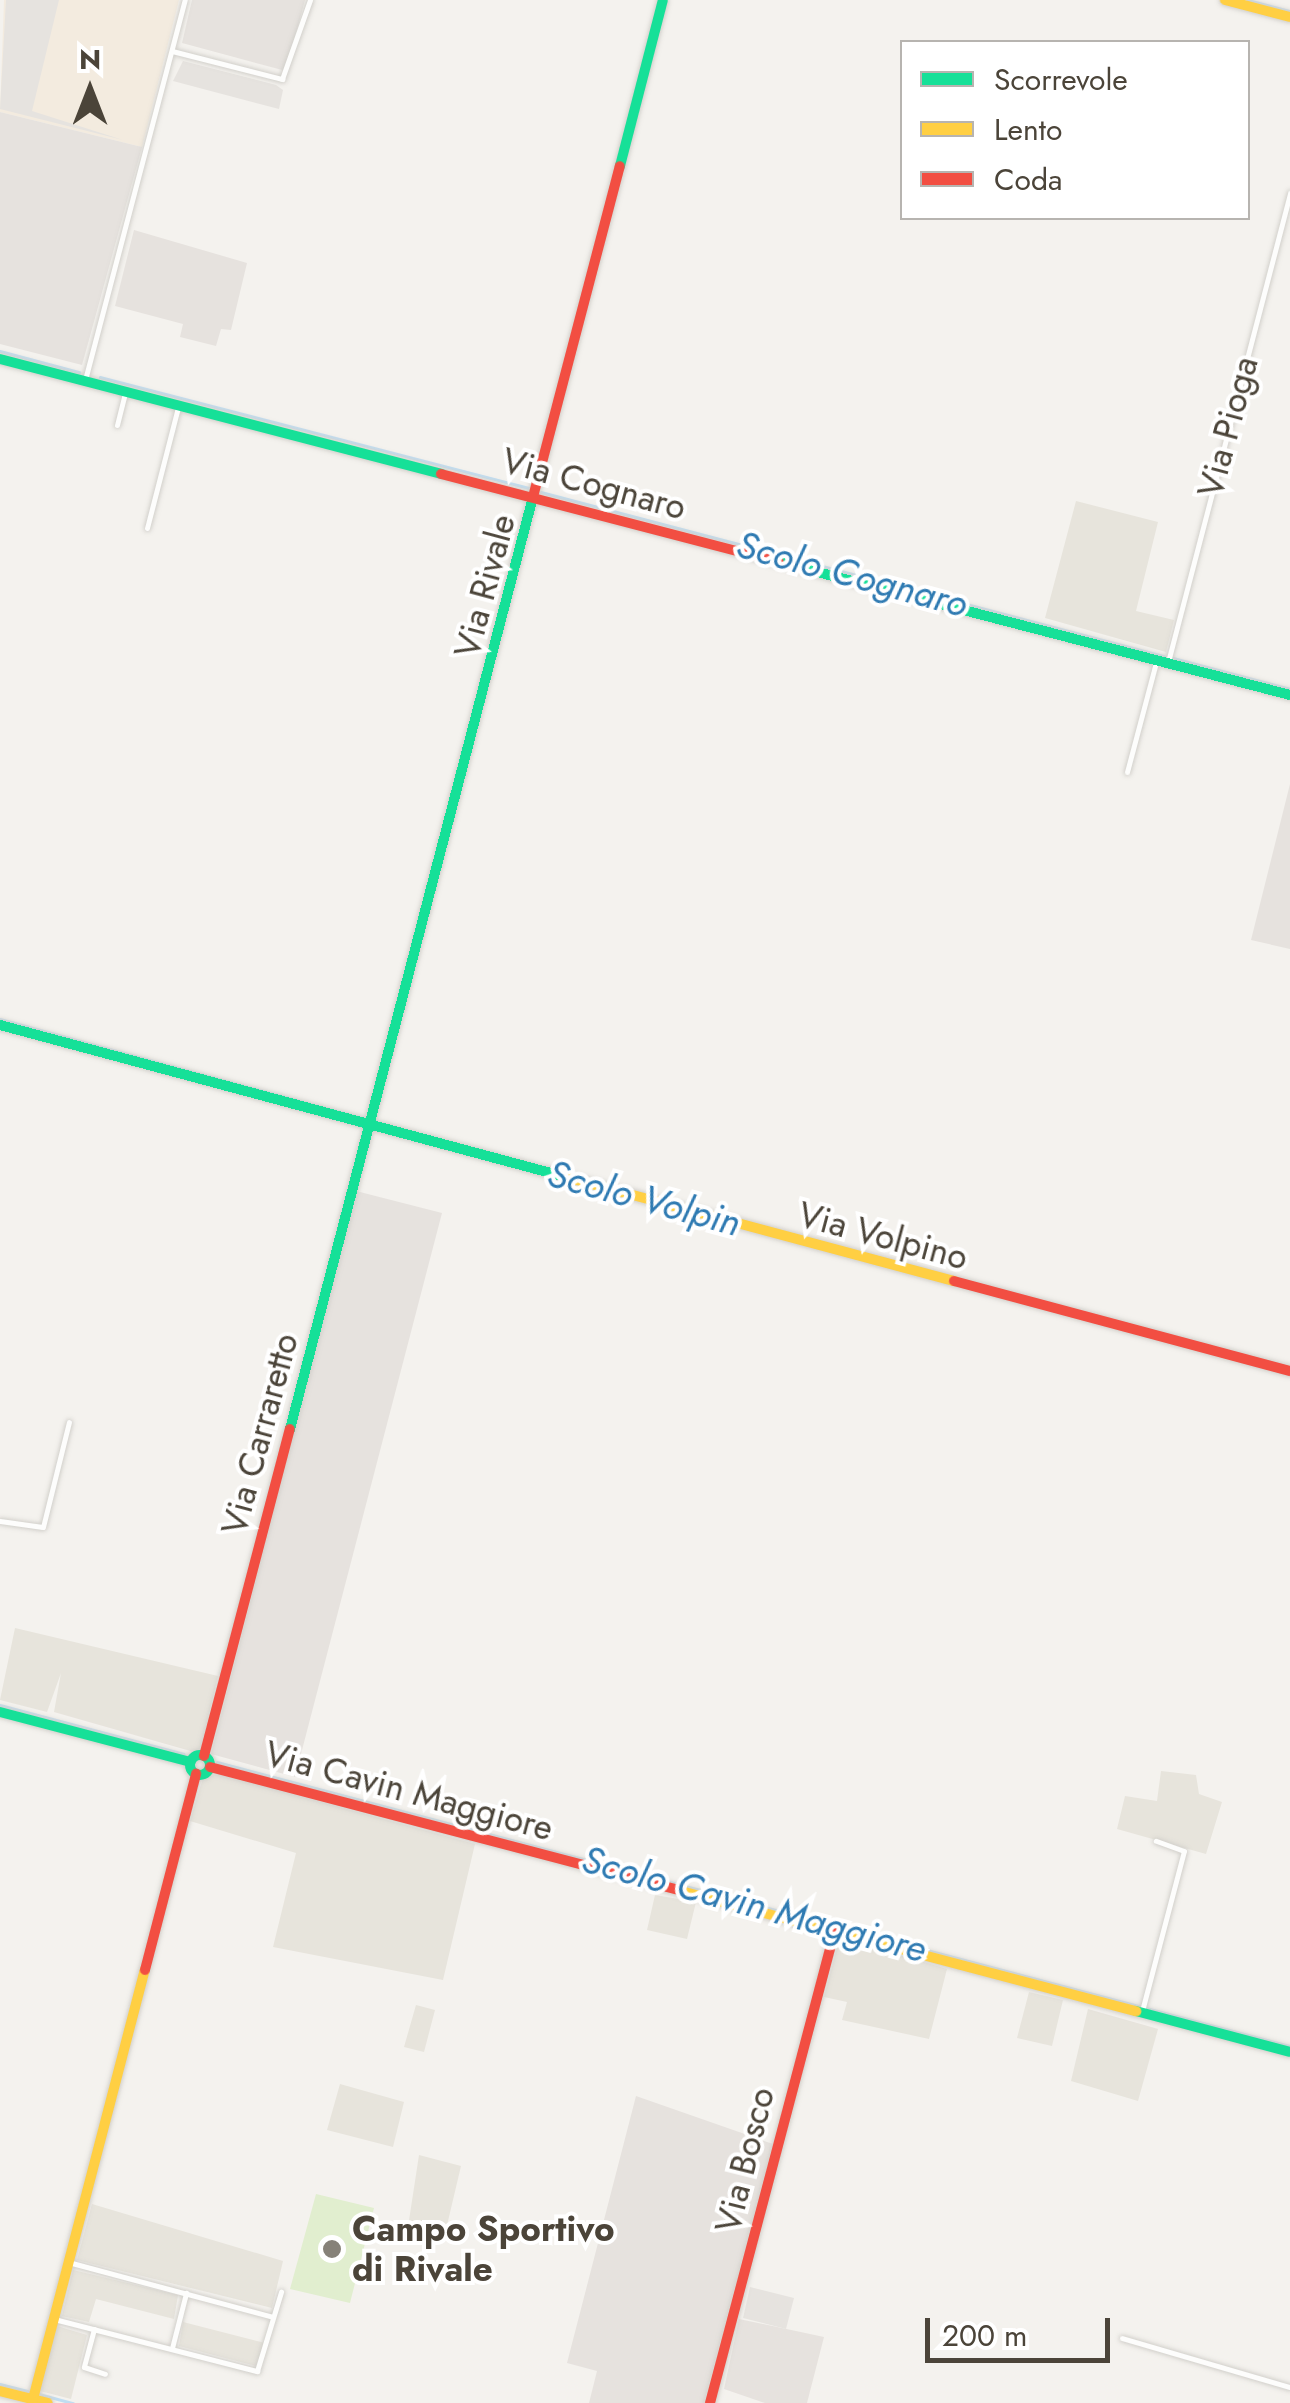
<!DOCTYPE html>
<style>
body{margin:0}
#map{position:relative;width:1290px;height:2403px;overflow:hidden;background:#f4f2ee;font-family:Jost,sans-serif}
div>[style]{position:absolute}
.residential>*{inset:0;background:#e7e4dc}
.commercial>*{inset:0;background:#f3ebdf}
.industrial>*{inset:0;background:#e6e2de}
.green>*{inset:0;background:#e1eecf}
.parking>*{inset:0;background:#e6e3df}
.stream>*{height:2.5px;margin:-1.25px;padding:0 1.25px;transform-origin:1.25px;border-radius:1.25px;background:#c0ddf1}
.roads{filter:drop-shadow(0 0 2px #d2d0cb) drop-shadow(0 0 2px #d2d0cb)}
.street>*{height:5px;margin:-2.5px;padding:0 2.5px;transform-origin:2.5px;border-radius:2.5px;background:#fdfdfc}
.fast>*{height:10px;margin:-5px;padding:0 5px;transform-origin:5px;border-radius:5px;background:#16e098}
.fast>.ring{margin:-5px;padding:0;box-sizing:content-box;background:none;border:10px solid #16e098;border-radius:50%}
.slow>*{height:10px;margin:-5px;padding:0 5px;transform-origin:5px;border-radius:5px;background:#ffcf43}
.jam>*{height:10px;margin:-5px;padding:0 5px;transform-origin:5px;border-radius:5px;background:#f24e42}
.dots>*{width:28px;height:28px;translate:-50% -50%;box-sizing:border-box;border:5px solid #fff;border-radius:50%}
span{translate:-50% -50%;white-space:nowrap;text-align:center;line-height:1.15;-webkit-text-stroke:8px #fff;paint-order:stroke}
.street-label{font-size:35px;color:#4b4439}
.poi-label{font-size:35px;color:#4b4439;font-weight:700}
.left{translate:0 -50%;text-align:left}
.water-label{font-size:38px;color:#2e7ab2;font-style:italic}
.legend{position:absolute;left:900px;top:40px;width:350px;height:180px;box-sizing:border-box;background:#fff;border:2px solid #b7b4b0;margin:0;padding:12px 18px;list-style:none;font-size:30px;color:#4b4439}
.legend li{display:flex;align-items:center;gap:20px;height:50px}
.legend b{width:50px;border:2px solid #b7b4b0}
.north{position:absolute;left:40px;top:40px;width:100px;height:100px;-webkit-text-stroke:8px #fff;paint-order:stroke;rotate:0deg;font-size:28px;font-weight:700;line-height:40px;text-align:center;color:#4b4439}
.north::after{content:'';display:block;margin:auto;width:35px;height:45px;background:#4b4439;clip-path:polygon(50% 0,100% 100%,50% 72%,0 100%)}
.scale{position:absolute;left:925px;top:2318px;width:185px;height:45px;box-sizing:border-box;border:5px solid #4b4439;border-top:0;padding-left:12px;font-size:30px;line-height:35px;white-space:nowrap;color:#4b4439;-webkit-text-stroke:8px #fff;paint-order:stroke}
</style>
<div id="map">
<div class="residential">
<i style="clip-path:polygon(1076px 501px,1158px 522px,1136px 611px,1174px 620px,1166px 652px,1045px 618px)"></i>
<i style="clip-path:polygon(15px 1628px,218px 1676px,201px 1748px,194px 1752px,54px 1712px,61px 1673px,47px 1712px,0 1700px)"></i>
<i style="clip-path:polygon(1161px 1771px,1196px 1775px,1199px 1794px,1222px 1802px,1206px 1854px,1117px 1829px,1125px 1796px,1157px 1801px)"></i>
<i style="clip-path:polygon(218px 1774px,475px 1844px,443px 1980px,273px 1947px,296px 1853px,190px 1821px,203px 1778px)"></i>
<i style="clip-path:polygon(655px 1895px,696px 1902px,687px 1939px,647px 1930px)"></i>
<i style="clip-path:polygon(840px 1937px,947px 1969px,929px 2039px,842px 2020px,847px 2002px,824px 1997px)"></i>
<i style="clip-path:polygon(1029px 1992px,1063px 2000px,1052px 2046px,1017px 2038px)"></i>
<i style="clip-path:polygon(416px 2005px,435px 2010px,424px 2052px,404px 2047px)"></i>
<i style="clip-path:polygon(1088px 2009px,1158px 2029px,1138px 2101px,1071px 2081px)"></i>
<i style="clip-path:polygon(340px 2084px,404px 2102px,393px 2147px,327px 2130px)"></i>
<i style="clip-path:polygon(419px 2155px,461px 2166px,444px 2238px,408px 2227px)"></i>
<i style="clip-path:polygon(92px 2204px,283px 2261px,272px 2308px,77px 2260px)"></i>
<i style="clip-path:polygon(73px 2270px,178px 2295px,174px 2319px,96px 2299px,89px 2322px,62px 2316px)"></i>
<i style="clip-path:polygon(183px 2322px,265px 2343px,256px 2366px,179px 2346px)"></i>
<i style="clip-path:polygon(57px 2326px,87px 2335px,71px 2399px,40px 2391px)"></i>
</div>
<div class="commercial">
<i style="clip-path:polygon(4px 0,179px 0,142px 147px,0 112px)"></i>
</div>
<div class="industrial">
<i style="clip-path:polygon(192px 0,305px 0,286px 71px,182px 43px)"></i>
<i style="clip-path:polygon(0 112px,142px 147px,82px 365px,0 344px)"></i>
<i style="clip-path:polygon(134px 230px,247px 263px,231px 330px,221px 329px,216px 346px,180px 337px,183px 324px,115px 306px)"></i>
<i style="clip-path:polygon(1290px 784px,1290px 949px,1251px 940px)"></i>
<i style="clip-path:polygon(356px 1191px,442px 1213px,295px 1777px,211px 1754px)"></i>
<i style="clip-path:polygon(636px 2096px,773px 2144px,704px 2403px,589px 2403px,597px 2371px,567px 2363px)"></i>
<i style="clip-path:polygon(739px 2319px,824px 2337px,807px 2403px,765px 2403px,724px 2389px)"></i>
</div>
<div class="green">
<i style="clip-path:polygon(316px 2194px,374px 2208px,350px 2303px,290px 2289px)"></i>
</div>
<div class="parking">
<i style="clip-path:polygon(6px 0,59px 0,32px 111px,123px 140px,0 109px)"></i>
<i style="clip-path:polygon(183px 61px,276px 85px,283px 90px,279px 109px,173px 81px)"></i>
<i style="clip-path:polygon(750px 2287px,794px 2298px,786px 2329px,743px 2318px)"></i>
</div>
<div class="stream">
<i style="left:1248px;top:0;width:43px;rotate:14.7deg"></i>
<i style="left:0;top:351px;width:82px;rotate:14.9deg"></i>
<i style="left:100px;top:377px;width:446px;rotate:14.5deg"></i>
<i style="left:541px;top:492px;width:644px;rotate:14.75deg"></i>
<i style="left:1173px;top:658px;width:121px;rotate:14.8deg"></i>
<i style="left:0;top:1019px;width:384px;rotate:15.3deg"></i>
<i style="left:0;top:1705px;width:190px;rotate:14.9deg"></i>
<i style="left:217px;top:1762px;width:1110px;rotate:14.83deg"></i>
<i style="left:0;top:2384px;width:32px;rotate:14deg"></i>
<i style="left:39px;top:2394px;width:35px;rotate:15deg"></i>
</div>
<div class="roads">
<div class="street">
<i style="left:172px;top:51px;width:114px;rotate:14.3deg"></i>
<i style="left:282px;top:79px;width:84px;rotate:-70.5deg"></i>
<i style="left:85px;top:380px;width:393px;rotate:-75.3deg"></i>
<i style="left:117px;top:425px;width:36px;rotate:-76deg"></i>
<i style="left:147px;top:528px;width:125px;rotate:-75.6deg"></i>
<i style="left:1168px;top:662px;width:485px;rotate:-75.4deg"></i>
<i style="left:1127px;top:772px;width:114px;rotate:-75.2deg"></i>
<i style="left:0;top:1521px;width:43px;rotate:7.9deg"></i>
<i style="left:43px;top:1527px;width:108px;rotate:-76.1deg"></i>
<i style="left:1142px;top:2011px;width:165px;rotate:-75.3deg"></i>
<i style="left:1184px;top:1851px;width:30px;rotate:-160deg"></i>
<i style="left:68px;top:2262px;width:212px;rotate:15deg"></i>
<i style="left:54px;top:2319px;width:210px;rotate:14.4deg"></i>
<i style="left:257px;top:2371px;width:83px;rotate:-73.1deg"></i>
<i style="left:94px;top:2329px;width:39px;rotate:105deg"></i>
<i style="left:84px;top:2367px;width:22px;rotate:18deg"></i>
<i style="left:1122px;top:2338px;width:175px;rotate:16.3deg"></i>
<i style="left:172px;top:2348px;width:57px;rotate:-75.7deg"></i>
</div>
<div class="fast">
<i style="left:620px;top:166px;width:171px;rotate:-75.5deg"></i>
<i style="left:0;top:359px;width:456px;rotate:14.6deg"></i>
<i style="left:779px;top:562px;width:528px;rotate:14.59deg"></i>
<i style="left:0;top:1025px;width:582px;rotate:15.04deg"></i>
<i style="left:290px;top:1429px;width:963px;rotate:-75.39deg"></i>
<i style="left:0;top:1712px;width:197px;rotate:14.7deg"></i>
<i class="ring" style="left:190px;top:1755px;width:10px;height:10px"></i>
<i style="left:1136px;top:2011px;width:159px;rotate:14.9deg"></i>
</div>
<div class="slow">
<i style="left:1225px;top:0;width:67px;rotate:14.7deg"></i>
<i style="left:562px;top:1176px;width:406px;rotate:15deg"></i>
<i style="left:681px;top:1891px;width:471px;rotate:14.8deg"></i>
<i style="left:0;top:2391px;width:49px;rotate:14deg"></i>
<i style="left:33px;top:2399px;width:443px;rotate:-75.4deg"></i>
</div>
<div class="jam">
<i style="left:441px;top:474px;width:349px;rotate:14.6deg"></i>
<i style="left:533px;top:497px;width:342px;rotate:-75.3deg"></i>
<i style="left:954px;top:1281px;width:348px;rotate:15deg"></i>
<i style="left:204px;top:1756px;width:338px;rotate:-75.3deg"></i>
<i style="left:210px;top:1767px;width:487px;rotate:14.7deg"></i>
<i style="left:145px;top:1970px;width:203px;rotate:-75.4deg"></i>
<i style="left:710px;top:2403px;width:488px;rotate:-75.2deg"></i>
</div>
</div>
<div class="dots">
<i style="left:332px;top:2249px;background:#868178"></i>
</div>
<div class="street-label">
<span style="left:1228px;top:427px;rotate:-75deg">Via Pioga</span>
<span style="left:594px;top:484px;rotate:15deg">Via Cognaro</span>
<span style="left:485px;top:586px;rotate:-75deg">Via Rivale</span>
<span style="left:883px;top:1236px;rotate:15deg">Via Volpino</span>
<span style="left:260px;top:1434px;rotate:-75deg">Via Carraretto</span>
<span style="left:409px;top:1791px;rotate:15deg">Via Cavin Maggiore</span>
<span style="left:745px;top:2160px;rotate:-76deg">Via Bosco</span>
</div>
<div class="poi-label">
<span class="left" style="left:352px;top:2249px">Campo Sportivo<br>di Rivale</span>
</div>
<div class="water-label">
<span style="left:852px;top:574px;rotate:15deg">Scolo Cognaro</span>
<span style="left:644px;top:1198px;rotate:15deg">Scolo Volpin</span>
<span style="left:754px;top:1904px;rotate:15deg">Scolo Cavin Maggiore</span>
</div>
<ul class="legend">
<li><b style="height:12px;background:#16e098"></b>Scorrevole</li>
<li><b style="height:12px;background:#ffcf43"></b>Lento</li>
<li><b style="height:12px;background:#f24e42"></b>Coda</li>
</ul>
<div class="north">N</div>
<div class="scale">200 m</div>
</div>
